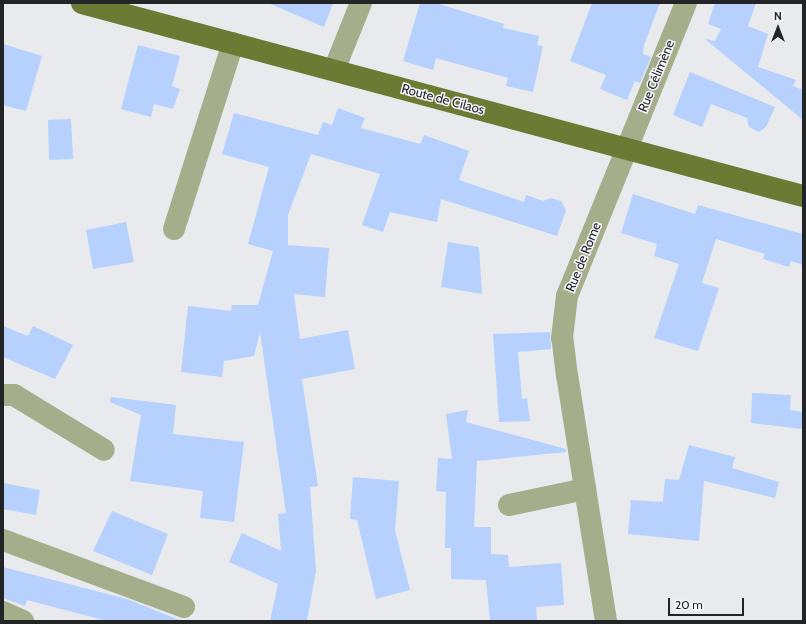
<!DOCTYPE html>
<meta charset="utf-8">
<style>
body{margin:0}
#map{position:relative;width:806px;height:624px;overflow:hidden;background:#e8eaee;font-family:Cabin,sans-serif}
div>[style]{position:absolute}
.building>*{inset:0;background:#b6d1fe}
.minor>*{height:22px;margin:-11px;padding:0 11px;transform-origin:11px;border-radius:11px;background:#a4ae8a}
.major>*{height:22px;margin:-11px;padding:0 11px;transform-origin:11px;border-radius:11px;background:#6b7b33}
span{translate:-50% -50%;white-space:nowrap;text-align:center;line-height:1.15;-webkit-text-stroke:3px #f5f7fc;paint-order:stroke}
.street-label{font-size:13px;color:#232426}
.frame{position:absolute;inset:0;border:4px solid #232426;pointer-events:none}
.north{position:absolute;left:758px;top:8px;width:40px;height:40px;-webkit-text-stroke:3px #f5f7fc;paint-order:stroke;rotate:0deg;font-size:11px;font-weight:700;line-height:16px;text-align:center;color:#232426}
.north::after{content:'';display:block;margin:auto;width:14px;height:18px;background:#232426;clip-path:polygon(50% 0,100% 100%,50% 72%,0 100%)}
.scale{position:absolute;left:668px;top:598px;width:76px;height:18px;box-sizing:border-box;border:2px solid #232426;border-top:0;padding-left:5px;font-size:12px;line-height:14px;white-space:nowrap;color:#232426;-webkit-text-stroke:3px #f5f7fc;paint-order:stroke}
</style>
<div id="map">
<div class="building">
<i style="clip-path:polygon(268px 3px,333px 3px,324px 27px)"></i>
<i style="clip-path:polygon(420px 3px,436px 3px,504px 24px,503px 28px,539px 36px,537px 45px,543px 46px,533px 92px,506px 86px,508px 78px,436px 58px,433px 70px,403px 61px)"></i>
<i style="clip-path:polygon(592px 3px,660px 3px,644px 45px,643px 54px,651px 57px,640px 83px,635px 81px,627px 100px,600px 89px,606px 75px,570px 61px)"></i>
<i style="clip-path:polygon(715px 3px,756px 3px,748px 26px,768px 34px,758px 67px,796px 80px,793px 86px,803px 90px,803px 120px,705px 39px,715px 41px,721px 29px,708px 24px)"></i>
<i style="clip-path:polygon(3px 44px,42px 56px,26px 111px,3px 105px)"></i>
<i style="clip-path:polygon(138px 45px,180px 56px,172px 86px,180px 89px,173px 109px,154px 104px,151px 117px,121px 109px)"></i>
<i style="clip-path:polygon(690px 72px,775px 107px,766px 127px,759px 132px,749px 127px,747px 118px,711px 104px,702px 127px,673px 115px)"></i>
<i style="clip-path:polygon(338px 108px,365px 118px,361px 128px,420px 144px,424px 135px,469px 151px,459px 180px,524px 202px,526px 195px,543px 201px,551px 198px,561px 201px,566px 210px,557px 236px,441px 199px,437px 222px,390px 212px,383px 232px,362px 225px,380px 174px,311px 154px,288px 215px,288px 245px,329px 248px,325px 297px,294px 294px,300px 339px,348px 330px,355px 369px,302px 379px,318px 486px,310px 487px,316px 571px,307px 621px,270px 621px,278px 584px,229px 562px,242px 533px,281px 551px,278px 514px,286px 513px,260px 332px,254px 356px,224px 361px,222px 377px,181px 372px,188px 306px,231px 311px,232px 305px,258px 305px,273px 251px,248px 244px,269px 167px,222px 154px,234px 113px,318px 135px,323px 122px,332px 125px)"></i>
<i style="clip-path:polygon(71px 119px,73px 159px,49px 160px,48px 120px)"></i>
<i style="clip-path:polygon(633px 194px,695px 214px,698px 205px,803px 234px,803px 265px,791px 261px,789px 267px,763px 259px,765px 254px,716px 239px,702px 283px,719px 288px,698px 351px,654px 338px,679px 264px,654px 256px,657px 244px,621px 233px)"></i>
<i style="clip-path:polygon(126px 222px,134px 262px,93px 269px,86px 230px)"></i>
<i style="clip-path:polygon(448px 242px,479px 247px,482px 294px,441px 287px)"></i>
<i style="clip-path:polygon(3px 326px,28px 336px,33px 326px,73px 345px,55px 379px,3px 357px)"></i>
<i style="clip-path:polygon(550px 332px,551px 349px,518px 352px,522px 399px,527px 398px,530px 421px,499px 422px,493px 334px)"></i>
<i style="clip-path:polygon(752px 393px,791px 395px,790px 410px,803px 412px,803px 429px,751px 423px)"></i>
<i style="clip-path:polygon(111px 397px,176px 405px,173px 434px,244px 442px,234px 522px,200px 518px,203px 491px,130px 481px,141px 415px,110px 402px)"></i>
<i style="clip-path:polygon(468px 410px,466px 422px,566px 449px,566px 452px,477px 461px,474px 527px,491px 527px,491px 554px,508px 555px,509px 567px,561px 563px,564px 605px,536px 607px,537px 621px,490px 621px,486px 580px,451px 579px,451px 548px,445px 548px,446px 492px,436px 491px,438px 458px,452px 459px,446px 414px)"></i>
<i style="clip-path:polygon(689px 445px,735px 457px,732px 468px,779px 482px,775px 498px,704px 481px,699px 541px,628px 534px,631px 500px,663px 502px,665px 479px,679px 480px)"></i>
<i style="clip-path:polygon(353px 477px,399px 481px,395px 530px,410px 590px,376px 599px,357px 520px,350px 519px)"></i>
<i style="clip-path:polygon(3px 483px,40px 490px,36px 515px,3px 509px)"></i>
<i style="clip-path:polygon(112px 511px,168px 534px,152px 575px,93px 551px)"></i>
<i style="clip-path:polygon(3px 567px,127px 599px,182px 621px,107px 621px,27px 600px,25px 606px,3px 598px)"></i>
</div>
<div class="minor">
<i style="left:334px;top:70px;width:72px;rotate:-68.1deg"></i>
<i style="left:174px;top:229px;width:195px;rotate:-72.4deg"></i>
<i style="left:3px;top:395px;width:11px"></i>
<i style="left:14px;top:395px;width:105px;rotate:31.4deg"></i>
<i style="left:509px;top:505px;width:78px;rotate:-11.9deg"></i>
<i style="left:3px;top:540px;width:193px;rotate:20.3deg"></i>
<i style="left:3px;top:612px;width:22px;rotate:24deg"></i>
<i style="left:606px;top:621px;width:248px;rotate:-99deg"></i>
<i style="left:567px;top:376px;width:38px;rotate:-97deg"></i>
<i style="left:562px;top:338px;width:42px;rotate:-83.2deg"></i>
<i style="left:567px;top:296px;width:316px;rotate:-67.9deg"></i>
</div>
<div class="major">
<i style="left:82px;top:3px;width:746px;rotate:14.99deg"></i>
</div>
<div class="street-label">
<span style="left:656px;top:76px;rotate:-68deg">Rue Célimène</span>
<span style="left:443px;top:99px;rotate:15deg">Route de Cilaos</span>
<span style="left:583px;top:257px;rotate:-68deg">Rue de Rome</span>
</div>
<div class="frame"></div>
<div class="north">N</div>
<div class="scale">20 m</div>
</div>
